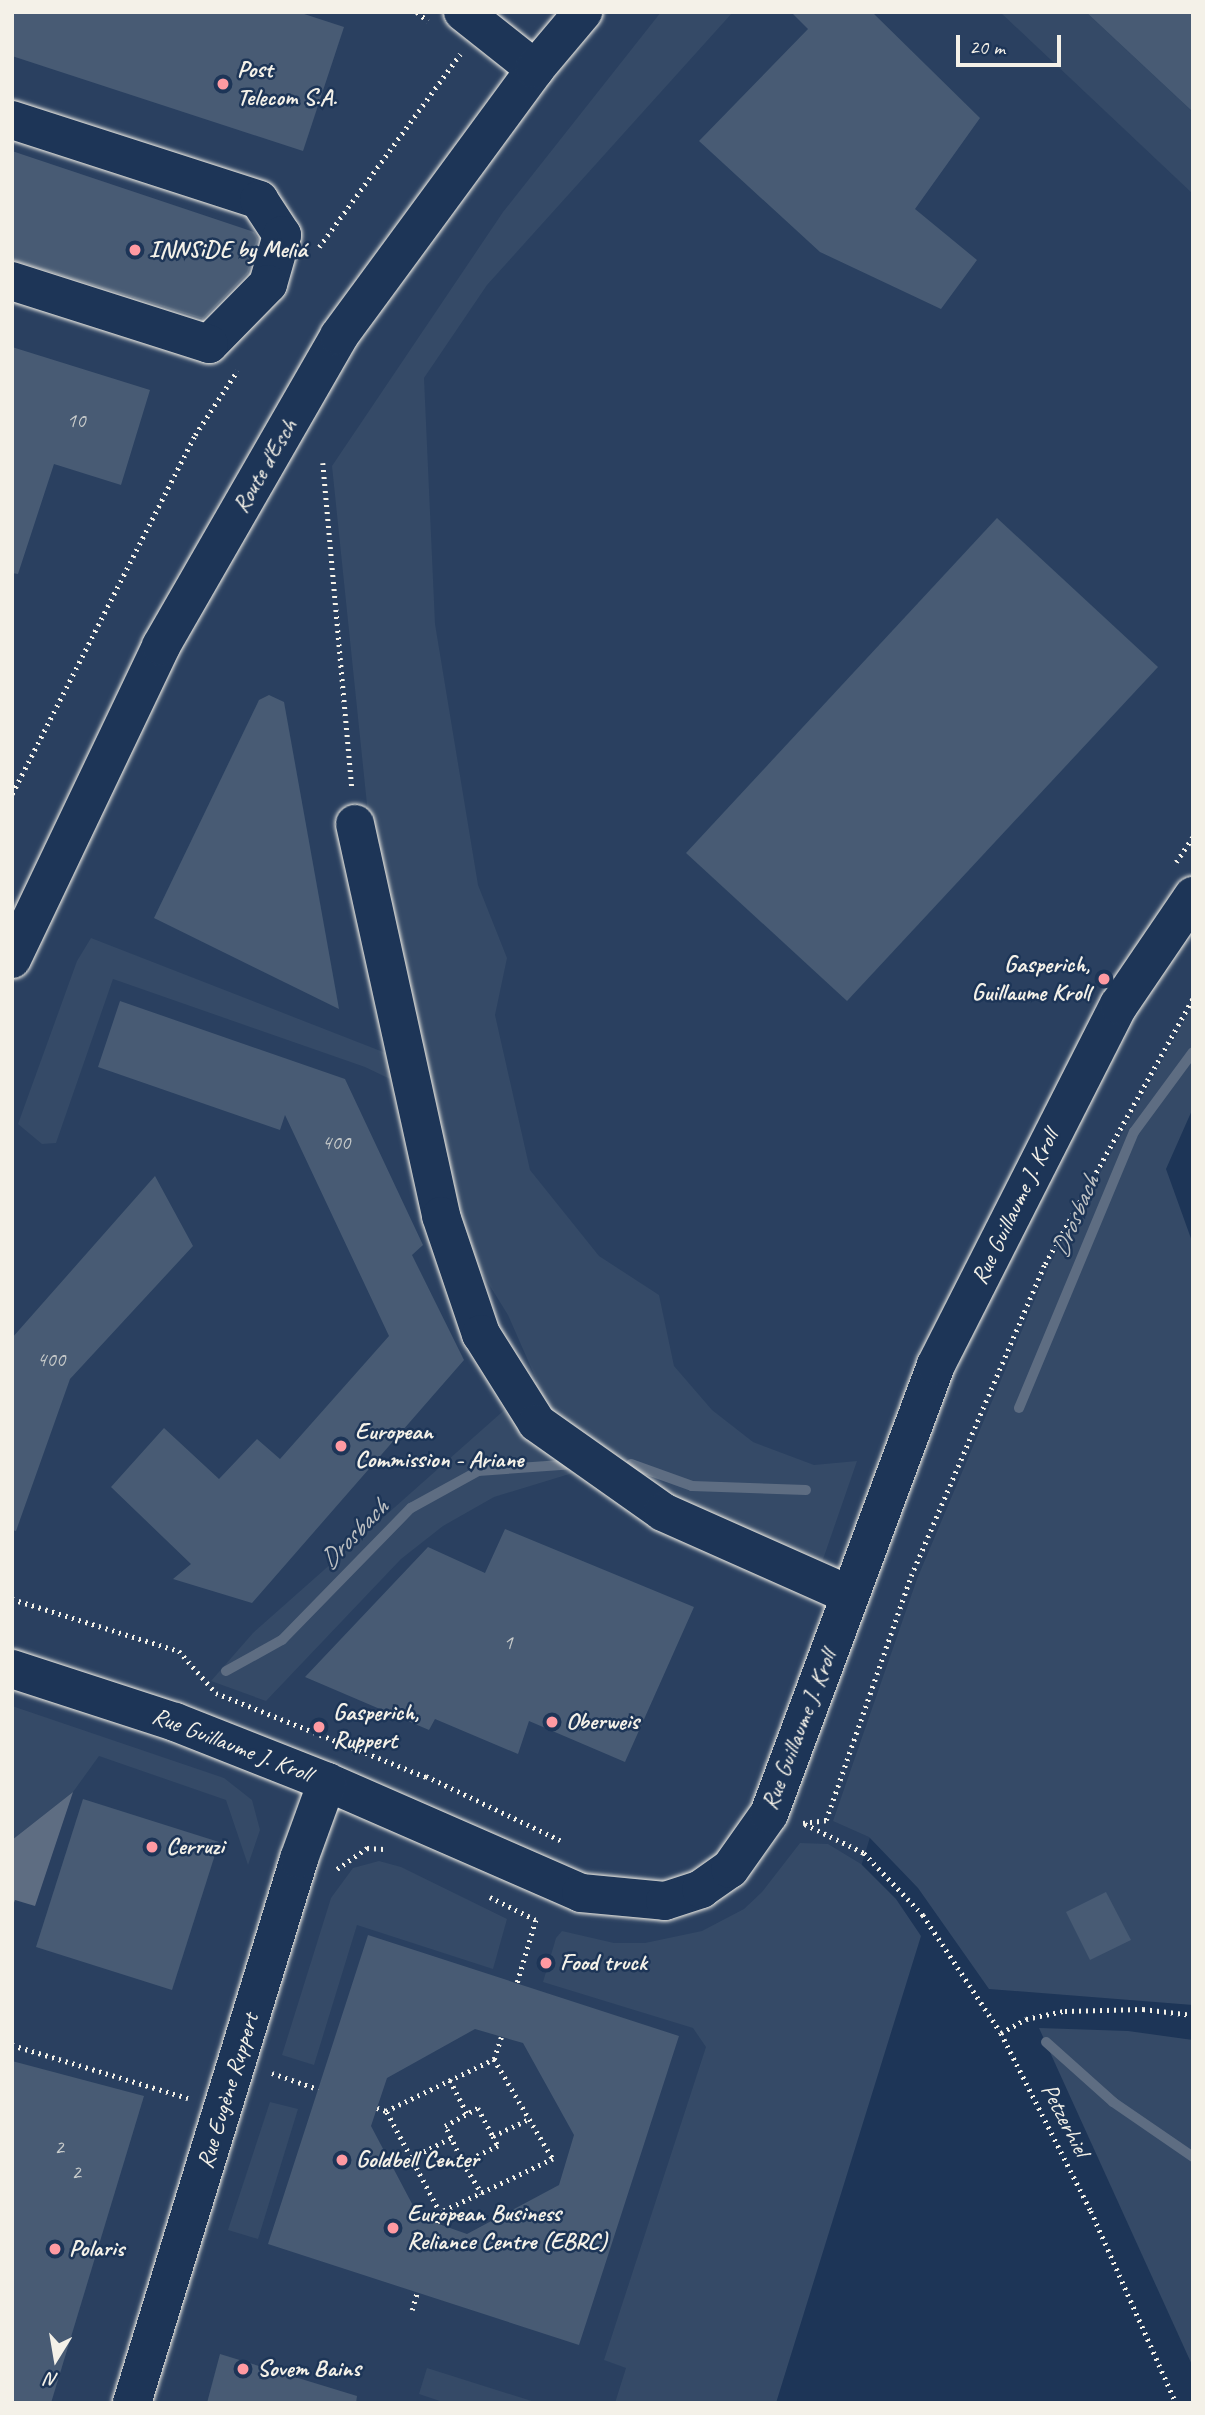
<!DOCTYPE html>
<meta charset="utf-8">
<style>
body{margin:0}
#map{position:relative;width:1205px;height:2415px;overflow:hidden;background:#1d3557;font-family:Caveat,sans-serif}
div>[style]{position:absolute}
.built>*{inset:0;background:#2a4060}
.green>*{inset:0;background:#354a67}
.water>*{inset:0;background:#5e6d82}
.stream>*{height:10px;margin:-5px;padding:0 5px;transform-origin:5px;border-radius:5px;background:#5e6d82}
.building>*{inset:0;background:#485b74}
.path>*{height:4.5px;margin-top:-2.25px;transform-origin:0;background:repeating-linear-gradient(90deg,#f4f1e8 0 2px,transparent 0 7px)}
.roads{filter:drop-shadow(0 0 2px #f4f1e8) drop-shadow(0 0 2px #f4f1e8)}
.minor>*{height:38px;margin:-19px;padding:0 19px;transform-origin:19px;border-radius:19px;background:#1d3557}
.major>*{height:38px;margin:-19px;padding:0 19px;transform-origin:19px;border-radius:19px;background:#1d3557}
.dots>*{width:19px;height:19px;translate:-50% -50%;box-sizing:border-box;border:4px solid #1d3557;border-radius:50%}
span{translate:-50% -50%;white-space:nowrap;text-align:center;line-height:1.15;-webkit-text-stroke:5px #1d3557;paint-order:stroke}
.number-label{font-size:21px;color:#c9cccb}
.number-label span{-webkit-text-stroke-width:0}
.poi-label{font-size:24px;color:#f4f1e8;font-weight:700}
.left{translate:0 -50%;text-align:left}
.right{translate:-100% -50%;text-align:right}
.street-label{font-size:24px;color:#f4f1e8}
.water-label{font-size:26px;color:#c0c3c4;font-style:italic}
.frame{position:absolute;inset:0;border:14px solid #f4f1e8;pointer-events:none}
.north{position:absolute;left:21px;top:2324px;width:70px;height:70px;-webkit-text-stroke:5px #1d3557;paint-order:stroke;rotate:191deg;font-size:19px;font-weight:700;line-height:28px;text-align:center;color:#f4f1e8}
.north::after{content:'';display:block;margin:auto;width:24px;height:32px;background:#f4f1e8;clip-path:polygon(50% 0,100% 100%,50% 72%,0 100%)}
.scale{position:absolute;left:956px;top:35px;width:105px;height:32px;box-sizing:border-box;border:4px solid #f4f1e8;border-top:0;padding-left:9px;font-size:21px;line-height:24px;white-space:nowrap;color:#f4f1e8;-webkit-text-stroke:5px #1d3557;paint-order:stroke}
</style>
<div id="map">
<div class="built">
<i style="clip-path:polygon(12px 12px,1193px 12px,1193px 1038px,882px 1798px,697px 2403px,12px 2403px)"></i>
</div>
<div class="green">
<i style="clip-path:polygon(661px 12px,733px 12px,487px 285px,424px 378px,435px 624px,478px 885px,507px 958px,495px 1015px,530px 1170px,599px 1256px,659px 1295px,674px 1366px,712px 1410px,753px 1442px,814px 1465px,857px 1461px,820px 1568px,576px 1472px,494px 1497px,443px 1526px,401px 1559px,266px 1701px,211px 1681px,253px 1633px,537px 1381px,508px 1315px,467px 1249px,432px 1099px,365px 1067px,113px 979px,56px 1143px,42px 1144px,18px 1124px,77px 961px,91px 938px,414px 1064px,369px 824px,332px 466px,503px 212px)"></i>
<i style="clip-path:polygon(1000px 12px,1086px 12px,1193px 112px,1193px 194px)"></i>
<i style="clip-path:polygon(1193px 1005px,1193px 1108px,1166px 1169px,1193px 1244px,1193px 2005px,989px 1989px,918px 1888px,869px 1837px,833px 1821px,917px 1579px,1049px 1266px)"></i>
<i style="clip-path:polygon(12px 1706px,224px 1778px,252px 1800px,260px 1830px,248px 1865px,226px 1800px,99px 1756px,73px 1792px,12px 1840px)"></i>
<i style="clip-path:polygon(800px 1843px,828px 1844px,861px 1864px,896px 1899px,921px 1936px,776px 2403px,615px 2403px,626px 2368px,604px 2360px,706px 2047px,693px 2028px,543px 1982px,556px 1938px,562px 1931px,614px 1943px,645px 1943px,702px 1931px,744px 1909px,762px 1892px)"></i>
<i style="clip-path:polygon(379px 1861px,401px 1867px,507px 1919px,493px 1969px,357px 1925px,314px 2065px,282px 2055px,331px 1898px,353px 1868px)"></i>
<i style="clip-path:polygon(1039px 2028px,1128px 2031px,1193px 2040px,1193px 2367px)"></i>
<i style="clip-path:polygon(270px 2102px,298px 2109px,258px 2239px,228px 2230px)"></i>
<i style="clip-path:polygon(427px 2368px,538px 2403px,446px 2403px,419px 2394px)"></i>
</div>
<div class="water">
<i style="clip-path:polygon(73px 1792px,35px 1906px,15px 1900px,12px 1908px,12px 1840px)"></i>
</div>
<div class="stream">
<i style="left:1019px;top:1408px;width:299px;rotate:-67.4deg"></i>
<i style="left:1134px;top:1132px;width:99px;rotate:-53.6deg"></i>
<i style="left:631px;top:1464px;width:65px;rotate:19.8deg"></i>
<i style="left:692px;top:1486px;width:114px;rotate:2deg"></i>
<i style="left:226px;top:1671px;width:64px;rotate:-29deg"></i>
<i style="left:282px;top:1640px;width:185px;rotate:-45.7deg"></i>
<i style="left:411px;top:1508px;width:77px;rotate:-28.9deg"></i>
<i style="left:478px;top:1471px;width:97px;rotate:-4.1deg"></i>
<i style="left:1046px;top:2042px;width:90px;rotate:41.8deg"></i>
<i style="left:1113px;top:2102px;width:97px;rotate:34.5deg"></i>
</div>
<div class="building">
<i style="clip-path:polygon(12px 12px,298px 12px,344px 27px,303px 151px,12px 56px)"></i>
<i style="clip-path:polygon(791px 12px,872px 12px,980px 118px,915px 209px,977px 260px,941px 309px,820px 252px,699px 141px,808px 29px)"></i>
<i style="clip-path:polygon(1086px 12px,1193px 12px,1193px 112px)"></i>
<i style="clip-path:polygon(12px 151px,254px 232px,258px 239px,248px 273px,203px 319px,12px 260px)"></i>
<i style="clip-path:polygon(12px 347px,150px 390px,121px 485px,54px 464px,18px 574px,12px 573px)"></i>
<i style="clip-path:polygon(997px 518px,1158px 667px,847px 1001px,686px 853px)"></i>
<i style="clip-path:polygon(269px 695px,284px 702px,339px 1009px,154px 918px,259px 700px)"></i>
<i style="clip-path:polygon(120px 1001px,345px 1079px,423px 1245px,412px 1255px,464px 1360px,252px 1603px,173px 1579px,191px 1564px,111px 1487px,164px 1428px,219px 1479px,257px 1439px,280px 1459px,389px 1336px,285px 1115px,280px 1130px,98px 1067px)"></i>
<i style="clip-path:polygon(155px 1176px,193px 1246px,70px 1379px,16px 1531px,12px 1530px,12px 1338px)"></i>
<i style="clip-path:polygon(505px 1529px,694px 1607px,625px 1762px,529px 1721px,518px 1754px,435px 1719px,429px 1730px,305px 1677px,428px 1547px,485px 1573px)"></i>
<i style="clip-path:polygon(83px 1799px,219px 1842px,172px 1990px,36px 1947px)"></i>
<i style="clip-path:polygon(1106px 1892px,1131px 1940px,1090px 1960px,1066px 1912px)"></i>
<i style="clip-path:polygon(evenodd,368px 1935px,679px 2036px,579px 2345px,268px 2244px,368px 1935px,475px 2029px,523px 2043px,574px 2135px,559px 2185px,467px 2234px,419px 2217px,371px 2126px,387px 2078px,475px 2029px)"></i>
<i style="clip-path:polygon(12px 2061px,144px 2096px,51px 2403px,12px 2403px)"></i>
<i style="clip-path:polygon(220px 2354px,357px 2396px,356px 2403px,207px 2403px)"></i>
</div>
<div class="path">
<i style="left:417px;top:12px;width:14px;rotate:39deg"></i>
<i style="left:319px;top:247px;width:239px;rotate:-53.8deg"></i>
<i style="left:323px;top:463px;width:325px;rotate:84.9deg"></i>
<i style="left:12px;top:794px;width:403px;rotate:-63deg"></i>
<i style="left:195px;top:435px;width:77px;rotate:-56.7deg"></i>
<i style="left:1176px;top:862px;width:30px;rotate:-56deg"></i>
<i style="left:12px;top:1599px;width:175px;rotate:17.3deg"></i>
<i style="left:179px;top:1651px;width:56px;rotate:48.6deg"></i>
<i style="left:216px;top:1693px;width:226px;rotate:21.8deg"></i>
<i style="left:426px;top:1776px;width:153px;rotate:25.6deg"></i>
<i style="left:803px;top:1823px;width:23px;rotate:-7deg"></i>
<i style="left:826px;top:1820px;width:258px;rotate:-70.8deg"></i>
<i style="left:911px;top:1576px;width:340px;rotate:-66.8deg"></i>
<i style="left:1045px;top:1264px;width:304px;rotate:-60.9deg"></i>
<i style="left:805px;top:1824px;width:66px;rotate:26.2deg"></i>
<i style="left:864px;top:1853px;width:86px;rotate:46.4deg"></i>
<i style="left:923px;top:1915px;width:141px;rotate:56.5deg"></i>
<i style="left:1001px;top:2033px;width:199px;rotate:63.2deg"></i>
<i style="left:1091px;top:2211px;width:210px;rotate:66.1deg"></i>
<i style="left:337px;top:1869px;width:37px;rotate:-35deg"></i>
<i style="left:367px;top:1848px;width:17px;rotate:3deg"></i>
<i style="left:490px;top:1897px;width:51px;rotate:26.6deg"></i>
<i style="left:536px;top:1920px;width:67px;rotate:106.5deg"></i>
<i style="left:1001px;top:2033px;width:29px;rotate:-29deg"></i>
<i style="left:1026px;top:2019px;width:40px;rotate:-12deg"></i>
<i style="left:1065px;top:2011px;width:78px;rotate:-1.5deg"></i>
<i style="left:1143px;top:2009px;width:50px;rotate:6.8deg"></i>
<i style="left:12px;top:2045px;width:184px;rotate:16.8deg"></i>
<i style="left:494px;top:2059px;width:116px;rotate:59.5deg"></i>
<i style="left:553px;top:2159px;width:125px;rotate:154.5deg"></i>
<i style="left:440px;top:2213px;width:115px;rotate:-117.9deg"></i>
<i style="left:386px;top:2111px;width:120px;rotate:-25.7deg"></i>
<i style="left:494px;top:2059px;width:23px;rotate:-72deg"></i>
<i style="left:272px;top:2073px;width:49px;rotate:19.2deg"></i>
<i style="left:450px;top:2080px;width:38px;rotate:63deg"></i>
<i style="left:377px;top:2108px;width:9px;rotate:18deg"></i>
<i style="left:493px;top:2136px;width:11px;rotate:63deg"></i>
<i style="left:498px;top:2146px;width:39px;rotate:154deg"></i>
<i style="left:463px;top:2163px;width:41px;rotate:-115.9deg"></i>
<i style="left:445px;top:2126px;width:38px;rotate:-29deg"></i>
<i style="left:478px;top:2108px;width:32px;rotate:62deg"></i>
<i style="left:493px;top:2136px;width:40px;rotate:-25deg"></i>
<i style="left:411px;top:2158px;width:45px;rotate:-26.6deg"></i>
<i style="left:463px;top:2163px;width:36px;rotate:58deg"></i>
<i style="left:437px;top:2223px;width:10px;rotate:-73deg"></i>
<i style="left:412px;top:2310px;width:19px;rotate:-74deg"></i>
</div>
<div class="roads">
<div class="minor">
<i style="left:463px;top:12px;width:92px;rotate:38.4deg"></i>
<i style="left:12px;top:120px;width:260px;rotate:17.9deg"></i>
<i style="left:259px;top:200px;width:42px;rotate:56.7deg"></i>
<i style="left:282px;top:235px;width:51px;rotate:105.9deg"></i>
<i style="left:268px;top:284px;width:84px;rotate:134.5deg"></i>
<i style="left:209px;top:344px;width:207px;rotate:-162.3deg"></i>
<i style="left:355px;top:824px;width:401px;rotate:77.6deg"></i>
<i style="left:441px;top:1216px;width:125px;rotate:71.3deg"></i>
<i style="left:481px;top:1334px;width:105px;rotate:57.8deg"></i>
<i style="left:537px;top:1423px;width:154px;rotate:35.2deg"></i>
<i style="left:663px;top:1512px;width:204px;rotate:24deg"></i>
<i style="left:12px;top:1669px;width:171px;rotate:18deg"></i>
<i style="left:175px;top:1722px;width:163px;rotate:21.5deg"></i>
<i style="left:327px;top:1782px;width:277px;rotate:23.6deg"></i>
<i style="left:581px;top:1893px;width:84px;rotate:5.4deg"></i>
<i style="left:665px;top:1901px;width:38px;rotate:-18deg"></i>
<i style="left:701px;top:1889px;width:35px;rotate:-35deg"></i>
<i style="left:730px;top:1869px;width:67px;rotate:-54.7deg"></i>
<i style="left:769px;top:1814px;width:479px;rotate:-69.6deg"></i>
<i style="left:936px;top:1365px;width:404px;rotate:-63.1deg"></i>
<i style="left:1119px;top:1005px;width:132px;rotate:-55.8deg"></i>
<i style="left:132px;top:2403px;width:569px;rotate:-72.93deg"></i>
<i style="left:299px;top:1859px;width:82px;rotate:-70deg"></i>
</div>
<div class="major">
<i style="left:12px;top:959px;width:347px;rotate:-64.5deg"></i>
<i style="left:161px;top:646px;width:357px;rotate:-60.1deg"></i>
<i style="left:339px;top:336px;width:331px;rotate:-53.7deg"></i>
<i style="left:535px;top:69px;width:75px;rotate:-49.9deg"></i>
</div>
</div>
<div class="dots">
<i style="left:223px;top:84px;background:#ff9aa2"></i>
<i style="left:135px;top:250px;background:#ff9aa2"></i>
<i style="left:1104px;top:979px;background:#ff9aa2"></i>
<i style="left:341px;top:1446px;background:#ff9aa2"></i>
<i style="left:552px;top:1722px;background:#ff9aa2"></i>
<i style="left:319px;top:1727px;background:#ff9aa2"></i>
<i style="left:152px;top:1847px;background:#ff9aa2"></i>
<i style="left:546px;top:1963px;background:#ff9aa2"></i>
<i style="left:342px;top:2160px;background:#ff9aa2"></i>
<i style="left:393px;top:2228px;background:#ff9aa2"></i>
<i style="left:55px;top:2249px;background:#ff9aa2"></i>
<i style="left:243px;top:2369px;background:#ff9aa2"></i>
</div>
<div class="number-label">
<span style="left:76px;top:420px">10</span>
<span style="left:336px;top:1142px">400</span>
<span style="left:51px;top:1359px">400</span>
<span style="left:508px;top:1642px">1</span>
<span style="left:59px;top:2147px">2</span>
<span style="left:76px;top:2172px">2</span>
</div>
<div class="poi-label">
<span class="left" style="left:237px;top:84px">Post<br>Telecom S.A.</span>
<span class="left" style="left:149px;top:250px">INNSiDE by Meliá</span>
<span class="right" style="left:1090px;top:979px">Gasperich,<br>Guillaume Kroll</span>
<span class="left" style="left:355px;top:1446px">European<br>Commission - Ariane</span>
<span class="left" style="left:333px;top:1727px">Gasperich,<br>Ruppert</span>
<span class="left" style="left:566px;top:1722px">Oberweis</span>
<span class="left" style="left:166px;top:1847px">Cerruzi</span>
<span class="left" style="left:560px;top:1963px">Food truck</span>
<span class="left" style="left:356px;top:2160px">Goldbell Center</span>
<span class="left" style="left:407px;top:2228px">European Business<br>Reliance Centre (EBRC)</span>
<span class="left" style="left:69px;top:2249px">Polaris</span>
<span class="left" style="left:257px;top:2369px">Sovem Bains</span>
</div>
<div class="street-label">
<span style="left:265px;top:466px;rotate:-60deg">Route d'Esch</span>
<span style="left:1015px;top:1207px;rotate:-64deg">Rue Guillaume J. Kroll</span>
<span style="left:799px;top:1730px;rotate:-69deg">Rue Guillaume J. Kroll</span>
<span style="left:232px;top:1745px;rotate:21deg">Rue Guillaume J. Kroll</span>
<span style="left:228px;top:2091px;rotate:-73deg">Rue Eugène Ruppert</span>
<span style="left:1065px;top:2120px;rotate:63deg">Petzerhiel</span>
</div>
<div class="water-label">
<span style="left:1075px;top:1216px;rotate:-67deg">Drosbach</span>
<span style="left:354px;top:1534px;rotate:-46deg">Drosbach</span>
</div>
<div class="frame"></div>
<div class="north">N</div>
<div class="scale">20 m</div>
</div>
